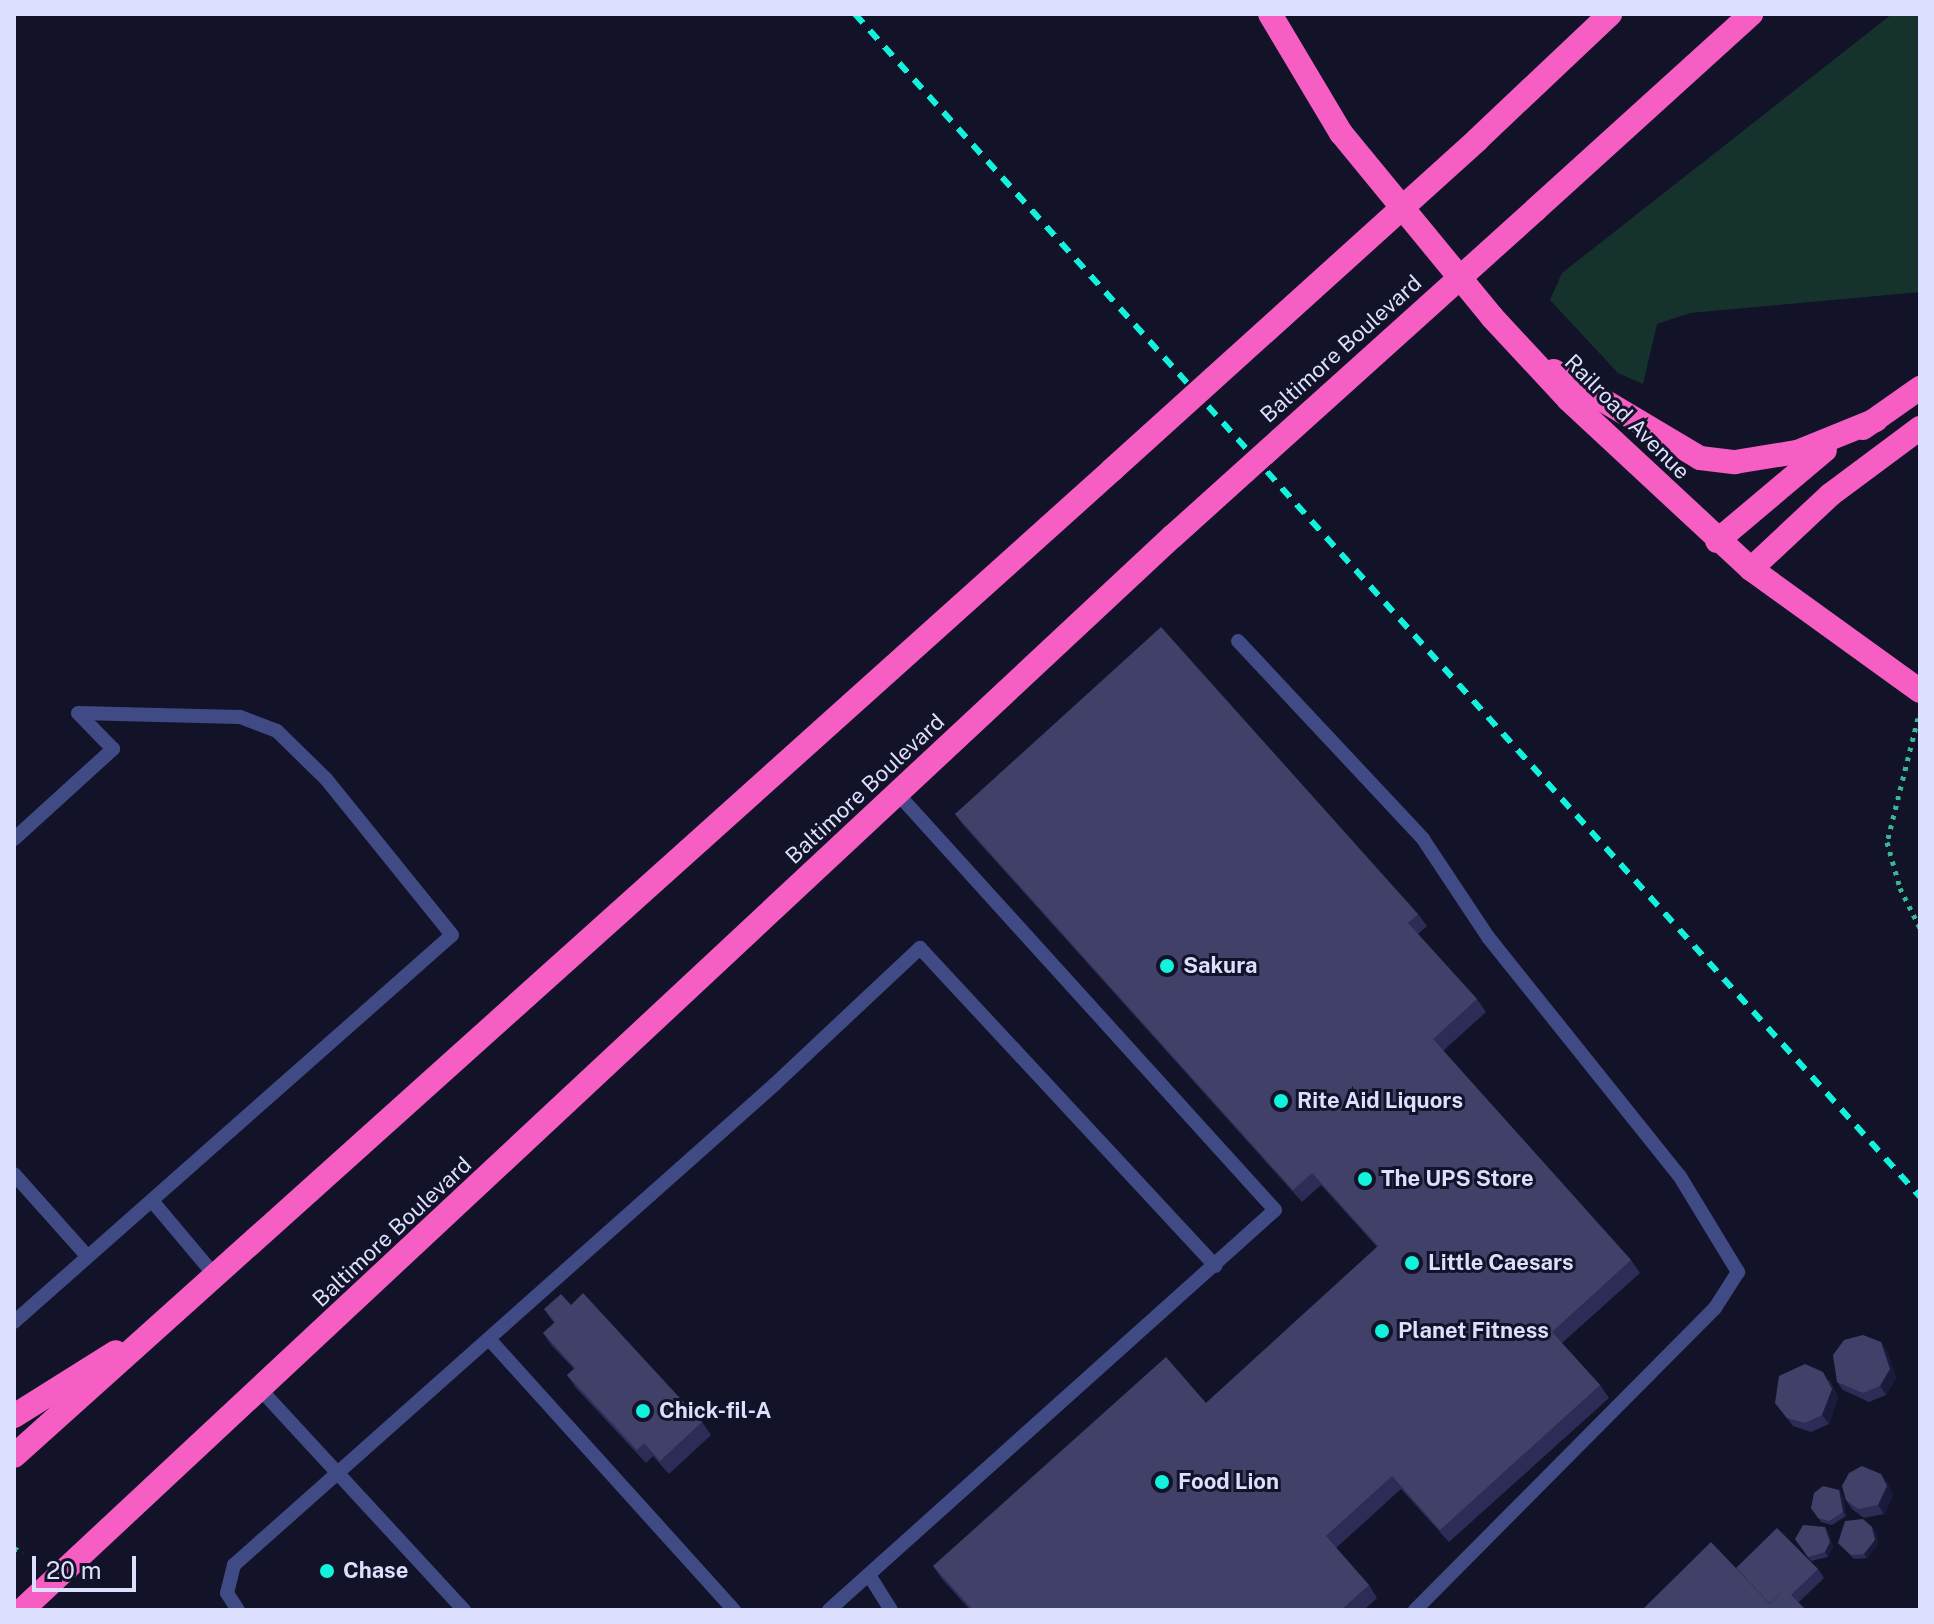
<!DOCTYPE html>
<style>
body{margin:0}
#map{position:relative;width:1934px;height:1624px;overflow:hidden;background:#121329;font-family:"Public Sans",sans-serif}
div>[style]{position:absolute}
.green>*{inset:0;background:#15332c}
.path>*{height:5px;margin-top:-2.5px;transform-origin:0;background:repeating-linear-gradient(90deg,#38b696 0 4px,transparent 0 10px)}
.lane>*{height:14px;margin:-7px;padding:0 7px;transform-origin:7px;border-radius:7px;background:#404b85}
.highway>*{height:24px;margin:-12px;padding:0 12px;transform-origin:12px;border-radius:12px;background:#f65ec4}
.rail>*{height:6px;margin-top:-3px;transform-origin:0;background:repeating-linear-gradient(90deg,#13f2dd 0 12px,transparent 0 22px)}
.highway-bridge>*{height:24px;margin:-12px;padding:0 12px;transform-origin:12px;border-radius:12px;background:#f65ec4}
.wall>*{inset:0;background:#2d2c56}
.shaded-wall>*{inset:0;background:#1a1a3c}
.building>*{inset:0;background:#404068}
.dots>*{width:22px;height:22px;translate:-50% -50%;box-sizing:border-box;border:4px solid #121329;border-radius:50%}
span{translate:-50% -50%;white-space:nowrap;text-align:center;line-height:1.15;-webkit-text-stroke:6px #121329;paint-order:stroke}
.street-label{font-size:22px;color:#dcdffd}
.poi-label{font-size:22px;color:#dcdffd;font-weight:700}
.left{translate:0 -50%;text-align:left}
.frame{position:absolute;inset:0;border:16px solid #dcdffd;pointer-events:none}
.scale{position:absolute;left:32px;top:1556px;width:104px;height:36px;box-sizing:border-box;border:4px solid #dcdffd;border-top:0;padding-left:10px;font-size:24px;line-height:28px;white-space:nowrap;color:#dcdffd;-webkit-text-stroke:6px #121329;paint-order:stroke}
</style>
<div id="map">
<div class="green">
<i style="clip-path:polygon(1892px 14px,1920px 14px,1920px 292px,1690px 313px,1657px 324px,1643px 384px,1618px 373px,1550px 300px,1562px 273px)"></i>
</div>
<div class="path">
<i style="left:1918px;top:718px;width:128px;rotate:104deg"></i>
<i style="left:1887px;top:842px;width:48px;rotate:74.2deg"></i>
<i style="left:1900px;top:888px;width:45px;rotate:63.4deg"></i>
<i style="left:14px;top:1548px;width:10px;rotate:29deg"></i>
</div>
<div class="lane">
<i style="left:1238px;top:641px;width:271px;rotate:46.9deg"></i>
<i style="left:1423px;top:839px;width:118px;rotate:56.4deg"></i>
<i style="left:1488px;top:937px;width:305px;rotate:51.3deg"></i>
<i style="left:1679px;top:1175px;width:114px;rotate:58.7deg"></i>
<i style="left:1738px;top:1272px;width:43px;rotate:122.6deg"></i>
<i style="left:1715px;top:1308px;width:426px;rotate:134.8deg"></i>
<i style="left:14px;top:839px;width:134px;rotate:-42.3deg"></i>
<i style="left:113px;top:749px;width:50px;rotate:-134.2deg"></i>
<i style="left:14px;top:1174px;width:110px;rotate:48.3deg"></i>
<i style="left:153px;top:1202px;width:99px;rotate:49.9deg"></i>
<i style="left:14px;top:1322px;width:584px;rotate:-41.46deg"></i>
<i style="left:452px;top:935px;width:201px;rotate:-128.9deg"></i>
<i style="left:326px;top:779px;width:69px;rotate:-135.6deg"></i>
<i style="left:277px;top:731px;width:40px;rotate:-159deg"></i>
<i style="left:240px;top:717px;width:162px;rotate:-178.6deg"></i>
<i style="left:490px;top:1340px;width:364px;rotate:47.9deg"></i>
<i style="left:260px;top:1389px;width:301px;rotate:47.3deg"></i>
<i style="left:869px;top:1575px;width:41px;rotate:57.8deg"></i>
<i style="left:238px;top:1610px;width:20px;rotate:-123deg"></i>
<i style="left:227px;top:1593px;width:29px;rotate:-76deg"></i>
<i style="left:234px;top:1565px;width:724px;rotate:-41.64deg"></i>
<i style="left:775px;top:1084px;width:199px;rotate:-43.2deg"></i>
<i style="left:920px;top:948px;width:434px;rotate:47.1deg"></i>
<i style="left:829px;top:1610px;width:599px;rotate:-41.89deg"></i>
<i style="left:1275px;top:1210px;width:563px;rotate:-132.19deg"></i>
</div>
<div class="highway">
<i style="left:1270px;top:14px;width:139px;rotate:59.2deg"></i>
<i style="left:1341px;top:133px;width:238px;rotate:50.6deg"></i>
<i style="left:1492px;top:317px;width:113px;rotate:47.1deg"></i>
<i style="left:1569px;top:400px;width:248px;rotate:42.9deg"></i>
<i style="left:1751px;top:569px;width:208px;rotate:35.8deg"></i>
<i style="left:1478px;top:139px;width:182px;rotate:-43.4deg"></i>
<i style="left:1535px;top:210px;width:292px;rotate:-42.2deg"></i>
<i style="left:1554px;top:371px;width:170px;rotate:30.8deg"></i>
<i style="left:1700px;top:458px;width:35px;rotate:7deg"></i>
<i style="left:1735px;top:462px;width:63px;rotate:-9.2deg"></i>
<i style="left:1797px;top:452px;width:85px;rotate:-22.1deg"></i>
<i style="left:1863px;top:428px;width:70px;rotate:-35.1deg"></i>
<i style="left:1717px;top:541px;width:141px;rotate:-40.1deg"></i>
<i style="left:1751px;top:569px;width:108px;rotate:-43.1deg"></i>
<i style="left:1830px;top:495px;width:112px;rotate:-36.7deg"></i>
<i style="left:14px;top:1416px;width:120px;rotate:-32.1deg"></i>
<i style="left:14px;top:1456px;width:1476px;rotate:-41.92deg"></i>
<i style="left:22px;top:1610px;width:1573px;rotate:-43.02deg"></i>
</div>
<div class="rail">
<i style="left:855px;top:14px;width:1592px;rotate:48deg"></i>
</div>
<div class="highway-bridge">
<i style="left:1112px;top:470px;width:493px;rotate:-42.1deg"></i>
<i style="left:1172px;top:537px;width:489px;rotate:-42deg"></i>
</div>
<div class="wall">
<i style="clip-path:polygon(955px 814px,1418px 914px,1427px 926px,1418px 934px,1477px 999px,1486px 1012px,1443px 1051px,1631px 1260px,1640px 1273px,1562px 1343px,1600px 1385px,1609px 1398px,1449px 1542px,1401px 1489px,1336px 1548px,1369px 1585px,1377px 1598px,1364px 1610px,970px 1610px,942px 1579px,933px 1566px,1206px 1403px,1377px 1247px,1321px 1185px,1302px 1202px,964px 826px)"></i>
<i style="clip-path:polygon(571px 1305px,702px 1422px,711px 1435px,669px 1474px,653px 1456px,646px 1463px,576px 1388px,567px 1375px,574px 1369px,552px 1346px,543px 1333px,554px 1323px,544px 1309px)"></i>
<i style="clip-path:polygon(1881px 1342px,1887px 1351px,1896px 1378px,1886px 1395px,1869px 1402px,1843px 1390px,1837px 1382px)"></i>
<i style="clip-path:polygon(1829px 1380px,1838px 1397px,1829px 1424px,1811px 1432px,1793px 1426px,1775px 1403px)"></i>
<i style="clip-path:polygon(1887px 1482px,1893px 1495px,1884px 1514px,1864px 1518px,1852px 1509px,1846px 1500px)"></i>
<i style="clip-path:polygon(1839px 1490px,1843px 1495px,1846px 1516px,1832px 1525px,1821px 1522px,1811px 1508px)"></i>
<i style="clip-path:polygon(1872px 1527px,1876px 1532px,1878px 1544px,1867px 1558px,1854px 1559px,1838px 1543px)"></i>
<i style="clip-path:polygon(1828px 1531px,1833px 1547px,1828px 1557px,1811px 1561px,1795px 1539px)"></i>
<i style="clip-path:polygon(1736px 1568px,1818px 1569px,1824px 1578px,1798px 1603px)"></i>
</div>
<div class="shaded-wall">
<i style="clip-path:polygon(1881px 1342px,1887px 1351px,1896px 1378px,1886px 1395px,1880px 1386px)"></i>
<i style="clip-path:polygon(1823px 1372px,1838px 1397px,1829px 1424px,1822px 1415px)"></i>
<i style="clip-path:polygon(1881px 1474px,1887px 1482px,1893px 1495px,1884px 1514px,1878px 1505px)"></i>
<i style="clip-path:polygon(1839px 1490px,1843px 1495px,1846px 1516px,1843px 1512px)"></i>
<i style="clip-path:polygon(1825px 1527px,1828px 1531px,1833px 1547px,1828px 1557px,1825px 1552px)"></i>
<i style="clip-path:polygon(1872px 1527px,1876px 1532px,1878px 1544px,1867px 1558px,1864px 1554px)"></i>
</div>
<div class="building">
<i style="clip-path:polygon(1161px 627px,1418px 914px,1408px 923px,1477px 999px,1433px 1039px,1631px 1260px,1552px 1332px,1600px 1385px,1440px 1530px,1392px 1476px,1326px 1536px,1369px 1585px,1341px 1610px,973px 1610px,933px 1566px,1166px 1357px,1206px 1403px,1378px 1246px,1312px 1173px,1293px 1190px,955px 814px)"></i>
<i style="clip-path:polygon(583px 1293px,702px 1422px,660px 1461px,644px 1443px,637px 1450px,567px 1375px,575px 1368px,543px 1333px,555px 1322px,544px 1309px,561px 1294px,571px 1305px)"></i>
<i style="clip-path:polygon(1863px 1335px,1881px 1342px,1890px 1369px,1880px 1386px,1863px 1393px,1837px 1382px,1833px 1355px,1844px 1340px)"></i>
<i style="clip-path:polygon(1805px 1364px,1823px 1372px,1832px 1389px,1822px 1415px,1805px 1423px,1787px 1418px,1775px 1403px,1779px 1376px)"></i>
<i style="clip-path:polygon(1862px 1466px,1881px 1474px,1887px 1486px,1878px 1505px,1858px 1509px,1846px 1500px,1842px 1486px,1849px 1473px)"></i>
<i style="clip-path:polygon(1823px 1486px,1839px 1490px,1843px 1512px,1829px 1521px,1818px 1518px,1811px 1508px,1814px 1493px)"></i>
<i style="clip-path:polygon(1863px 1519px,1872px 1527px,1875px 1540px,1864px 1554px,1851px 1555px,1838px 1543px,1845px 1521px)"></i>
<i style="clip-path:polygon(1803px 1525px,1825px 1527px,1830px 1542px,1825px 1552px,1808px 1557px,1795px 1539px)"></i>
<i style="clip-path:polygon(1777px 1528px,1818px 1569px,1791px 1595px,1785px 1589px,1770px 1604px,1736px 1568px)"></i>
<i style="clip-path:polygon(1711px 1542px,1770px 1604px,1785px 1589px,1806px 1610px,1642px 1610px)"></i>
</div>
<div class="dots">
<i style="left:1167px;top:966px;background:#13f2dd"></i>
<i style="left:1281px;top:1101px;background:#13f2dd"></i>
<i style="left:1365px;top:1179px;background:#13f2dd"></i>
<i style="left:1412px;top:1263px;background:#13f2dd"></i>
<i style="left:1382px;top:1331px;background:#13f2dd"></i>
<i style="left:643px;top:1411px;background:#13f2dd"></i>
<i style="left:1162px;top:1482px;background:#13f2dd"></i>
<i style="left:327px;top:1571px;background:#13f2dd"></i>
</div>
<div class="street-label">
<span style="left:1341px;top:349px;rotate:-42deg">Baltimore Boulevard</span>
<span style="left:1627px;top:417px;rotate:45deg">Railroad Avenue</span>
<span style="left:865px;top:789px;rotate:-43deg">Baltimore Boulevard</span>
<span style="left:392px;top:1232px;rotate:-43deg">Baltimore Boulevard</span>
</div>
<div class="poi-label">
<span class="left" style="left:1183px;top:966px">Sakura</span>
<span class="left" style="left:1297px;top:1101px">Rite Aid Liquors</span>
<span class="left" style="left:1381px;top:1179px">The UPS Store</span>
<span class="left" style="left:1428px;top:1263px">Little Caesars</span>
<span class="left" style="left:1398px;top:1331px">Planet Fitness</span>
<span class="left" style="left:659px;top:1411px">Chick-fil-A</span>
<span class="left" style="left:1178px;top:1482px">Food Lion</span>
<span class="left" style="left:343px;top:1571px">Chase</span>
</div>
<div class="frame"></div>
<div class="scale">20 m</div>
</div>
